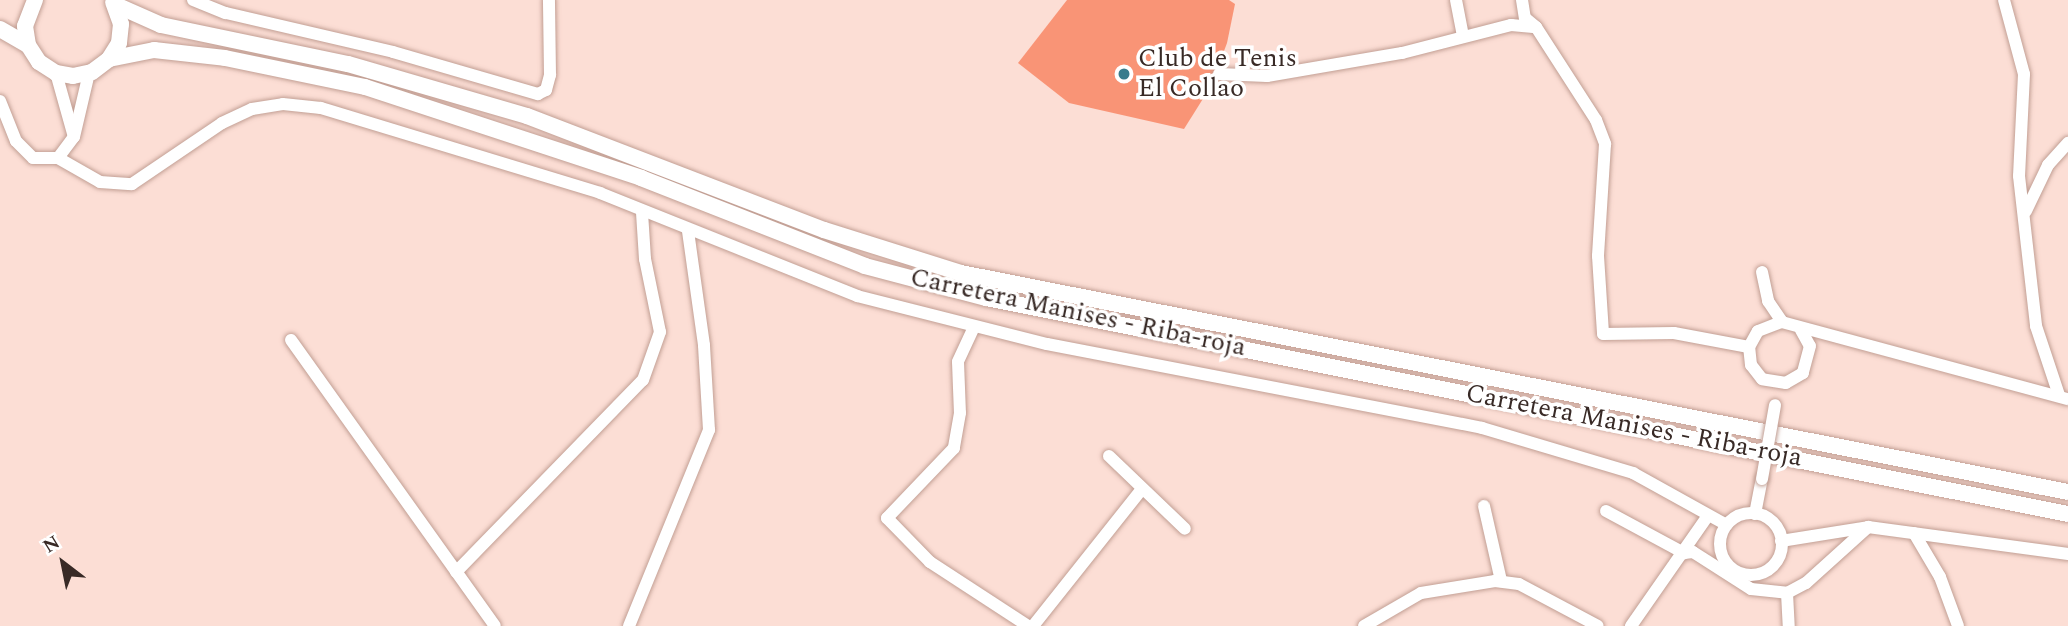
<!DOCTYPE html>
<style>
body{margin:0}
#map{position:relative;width:2068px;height:626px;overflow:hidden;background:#fcded5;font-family:Spectral,serif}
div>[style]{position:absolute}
.green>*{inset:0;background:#f99476}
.roads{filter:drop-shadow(0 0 2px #c29f94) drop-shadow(0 0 2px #c29f94)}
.minor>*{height:12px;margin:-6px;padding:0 6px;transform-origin:6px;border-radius:6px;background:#fff}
.minor>.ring{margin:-6px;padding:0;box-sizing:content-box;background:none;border:12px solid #fff;border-radius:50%}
.major>*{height:16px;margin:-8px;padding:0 8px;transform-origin:8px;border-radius:8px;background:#fff}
.bridges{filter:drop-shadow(0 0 2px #c29f94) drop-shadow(0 0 2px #c29f94)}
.minor-bridge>*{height:12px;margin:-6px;padding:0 6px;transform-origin:6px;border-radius:6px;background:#fff}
.dots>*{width:19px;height:19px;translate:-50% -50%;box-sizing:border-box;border:4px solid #fff;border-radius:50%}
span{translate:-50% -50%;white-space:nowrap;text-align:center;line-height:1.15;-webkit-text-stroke:7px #fff;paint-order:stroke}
.poi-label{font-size:26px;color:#382a26}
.left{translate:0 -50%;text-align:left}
.street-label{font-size:26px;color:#382a26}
.north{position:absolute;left:28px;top:528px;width:70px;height:70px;-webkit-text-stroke:5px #fff;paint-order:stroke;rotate:328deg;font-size:19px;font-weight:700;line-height:28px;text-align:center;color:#382a26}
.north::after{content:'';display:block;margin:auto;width:24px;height:32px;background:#382a26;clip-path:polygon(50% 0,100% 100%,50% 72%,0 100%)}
</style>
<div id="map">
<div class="green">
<i style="clip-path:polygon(1067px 0,1229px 0,1235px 4px,1227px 43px,1211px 86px,1184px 129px,1069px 103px,1018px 63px)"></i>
</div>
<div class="roads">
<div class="minor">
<i style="left:193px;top:0;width:35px;rotate:22deg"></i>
<i style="left:226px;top:13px;width:171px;rotate:13.1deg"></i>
<i style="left:393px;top:52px;width:151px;rotate:16.2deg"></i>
<i style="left:538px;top:94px;width:9px;rotate:-27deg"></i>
<i style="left:546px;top:90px;width:16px;rotate:-75deg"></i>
<i style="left:550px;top:75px;width:75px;rotate:-90.8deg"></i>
<i style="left:1456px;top:0;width:36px;rotate:79deg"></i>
<i style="left:1522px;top:0;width:18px;rotate:81deg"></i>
<i style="left:1525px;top:18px;width:14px;rotate:39deg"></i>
<i style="left:2004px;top:0;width:77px;rotate:74.9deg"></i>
<i style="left:2024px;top:74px;width:102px;rotate:92.8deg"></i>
<i style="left:2019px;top:176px;width:151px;rotate:83.5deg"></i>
<i style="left:2036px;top:326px;width:73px;rotate:71.6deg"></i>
<i style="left:56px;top:73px;width:66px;rotate:74.3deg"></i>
<i style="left:74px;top:137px;width:66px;rotate:-76.8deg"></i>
<i style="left:1219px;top:74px;width:48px;rotate:2.4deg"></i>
<i style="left:1267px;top:76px;width:137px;rotate:-9.7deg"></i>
<i style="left:1402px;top:53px;width:113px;rotate:-14.4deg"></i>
<i style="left:1511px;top:25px;width:25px;rotate:5deg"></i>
<i style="left:1536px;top:27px;width:111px;rotate:57.2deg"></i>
<i style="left:1596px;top:120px;width:26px;rotate:69deg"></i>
<i style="left:1605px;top:144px;width:112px;rotate:93.6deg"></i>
<i style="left:1598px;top:256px;width:78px;rotate:86.3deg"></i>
<i style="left:1603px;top:334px;width:71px;rotate:-0.8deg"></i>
<i style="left:1674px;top:333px;width:76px;rotate:10.6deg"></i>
<i style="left:0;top:101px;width:43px;rotate:68.2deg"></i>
<i style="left:16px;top:141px;width:24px;rotate:45deg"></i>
<i style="left:33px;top:158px;width:25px"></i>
<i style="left:58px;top:158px;width:26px;rotate:-53deg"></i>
<i style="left:58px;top:158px;width:48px;rotate:29.7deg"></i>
<i style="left:100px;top:182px;width:32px;rotate:4deg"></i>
<i style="left:132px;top:184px;width:109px;rotate:-34.1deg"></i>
<i style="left:222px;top:123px;width:33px;rotate:-25deg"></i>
<i style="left:252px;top:109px;width:31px;rotate:-9deg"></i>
<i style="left:283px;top:104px;width:38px;rotate:6deg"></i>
<i style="left:321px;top:108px;width:292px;rotate:16.9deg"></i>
<i style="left:600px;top:193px;width:277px;rotate:21.8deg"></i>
<i style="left:857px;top:296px;width:196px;rotate:14.2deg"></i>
<i style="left:1047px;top:344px;width:443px;rotate:10.9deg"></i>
<i style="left:1482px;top:428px;width:158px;rotate:16.6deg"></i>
<i style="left:1633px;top:473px;width:107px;rotate:29deg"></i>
<i style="left:2026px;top:211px;width:51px;rotate:-64.4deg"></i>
<i style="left:2048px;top:165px;width:30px;rotate:-48deg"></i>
<i style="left:1762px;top:272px;width:30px;rotate:78deg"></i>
<i style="left:1768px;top:301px;width:25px;rotate:56deg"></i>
<i style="left:974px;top:327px;width:38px;rotate:115deg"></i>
<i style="left:958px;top:362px;width:51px;rotate:87.8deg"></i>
<i style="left:960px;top:413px;width:36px;rotate:100deg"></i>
<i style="left:954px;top:448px;width:97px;rotate:133.7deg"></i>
<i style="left:887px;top:518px;width:62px;rotate:45.7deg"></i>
<i style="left:930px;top:562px;width:117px;rotate:33.1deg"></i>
<i style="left:1801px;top:330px;width:18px;rotate:61deg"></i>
<i style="left:1810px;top:346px;width:28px;rotate:105deg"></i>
<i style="left:1803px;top:373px;width:20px;rotate:150deg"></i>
<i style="left:1786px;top:383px;width:24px;rotate:-171deg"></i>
<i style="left:1762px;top:379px;width:18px;rotate:-128deg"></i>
<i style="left:1751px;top:365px;width:18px;rotate:-96deg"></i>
<i style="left:1749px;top:347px;width:18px;rotate:-61deg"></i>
<i style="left:1758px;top:331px;width:26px;rotate:-21deg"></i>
<i style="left:1782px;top:322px;width:296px;rotate:15.1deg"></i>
<i style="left:291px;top:340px;width:351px;rotate:54.5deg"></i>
<i style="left:1109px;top:456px;width:105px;rotate:43.8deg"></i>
<i style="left:1484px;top:506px;width:77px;rotate:77.2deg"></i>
<i style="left:1606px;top:511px;width:89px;rotate:28.3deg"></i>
<i class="ring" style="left:1720px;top:513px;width:50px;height:50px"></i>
<i style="left:1755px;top:514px;width:36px;rotate:-79deg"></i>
<i style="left:1914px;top:533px;width:51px;rotate:59.4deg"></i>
<i style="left:1940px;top:577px;width:52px;rotate:69.8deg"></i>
<i style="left:1781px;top:541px;width:88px;rotate:-9.1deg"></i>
<i style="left:1868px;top:527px;width:202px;rotate:7.7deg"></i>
<i style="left:1684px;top:553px;width:9px;rotate:-6deg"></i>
<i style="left:1693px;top:552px;width:69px;rotate:32.5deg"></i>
<i style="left:1751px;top:589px;width:36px;rotate:6deg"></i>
<i style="left:1787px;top:593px;width:21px;rotate:-28deg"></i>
<i style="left:1806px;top:583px;width:84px;rotate:-42.1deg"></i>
<i style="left:456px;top:572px;width:268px;rotate:-45.8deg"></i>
<i style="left:643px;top:380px;width:51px;rotate:-70.5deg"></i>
<i style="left:660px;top:332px;width:75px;rotate:-101.6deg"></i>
<i style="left:645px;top:259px;width:47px;rotate:-93.7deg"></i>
<i style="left:1787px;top:593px;width:33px;rotate:87deg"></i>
<i style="left:629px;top:626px;width:212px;rotate:-67.8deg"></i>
<i style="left:709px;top:430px;width:85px;rotate:-93.4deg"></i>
<i style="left:704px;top:345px;width:115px;rotate:-98deg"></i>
<i style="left:1033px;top:626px;width:174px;rotate:-51.5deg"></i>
<i style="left:1364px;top:626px;width:66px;rotate:-30.1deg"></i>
<i style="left:1421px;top:593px;width:75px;rotate:-9.2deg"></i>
<i style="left:1495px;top:581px;width:24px;rotate:7deg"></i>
<i style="left:1519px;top:584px;width:89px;rotate:28deg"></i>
<i style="left:1631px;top:626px;width:133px;rotate:-55.1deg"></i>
</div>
<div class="major">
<i style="left:35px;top:0;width:28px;rotate:111deg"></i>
<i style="left:25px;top:26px;width:19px;rotate:81deg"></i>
<i style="left:28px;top:45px;width:20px;rotate:57deg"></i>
<i style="left:39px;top:62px;width:20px;rotate:33deg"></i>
<i style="left:56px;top:73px;width:17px;rotate:10deg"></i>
<i style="left:73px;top:76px;width:19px;rotate:-12deg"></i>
<i style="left:92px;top:72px;width:21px;rotate:-37deg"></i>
<i style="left:109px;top:59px;width:19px;rotate:-58deg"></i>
<i style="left:119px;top:43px;width:19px;rotate:-84deg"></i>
<i style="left:121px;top:24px;width:23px;rotate:-110deg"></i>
<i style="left:116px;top:5px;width:49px;rotate:24deg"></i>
<i style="left:161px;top:25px;width:191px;rotate:11.8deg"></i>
<i style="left:348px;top:64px;width:186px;rotate:16.2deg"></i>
<i style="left:527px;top:116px;width:318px;rotate:21deg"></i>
<i style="left:824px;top:230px;width:144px;rotate:17.4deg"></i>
<i style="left:961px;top:273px;width:1128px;rotate:11.19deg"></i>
<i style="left:0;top:29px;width:32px;rotate:30deg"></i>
<i style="left:109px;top:59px;width:46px;rotate:-11.3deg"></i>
<i style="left:154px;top:50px;width:71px;rotate:6.4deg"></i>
<i style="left:225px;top:58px;width:143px;rotate:11.7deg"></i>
<i style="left:365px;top:87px;width:291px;rotate:18.2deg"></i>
<i style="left:641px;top:178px;width:241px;rotate:21.4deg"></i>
<i style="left:865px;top:266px;width:125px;rotate:14.8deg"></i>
<i style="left:986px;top:298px;width:1103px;rotate:11.29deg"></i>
</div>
</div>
<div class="bridges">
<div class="minor-bridge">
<i style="left:1762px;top:479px;width:75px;rotate:-80deg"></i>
</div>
</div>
<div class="dots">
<i style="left:1124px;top:74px;background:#387b8c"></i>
</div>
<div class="poi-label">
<span class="left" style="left:1138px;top:74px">Club de Tenis<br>El Collao</span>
</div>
<div class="street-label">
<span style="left:1078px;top:313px;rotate:12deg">Carretera Manises - Riba-roja</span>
<span style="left:1634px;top:426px;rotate:11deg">Carretera Manises - Riba-roja</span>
</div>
<div class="north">N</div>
</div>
